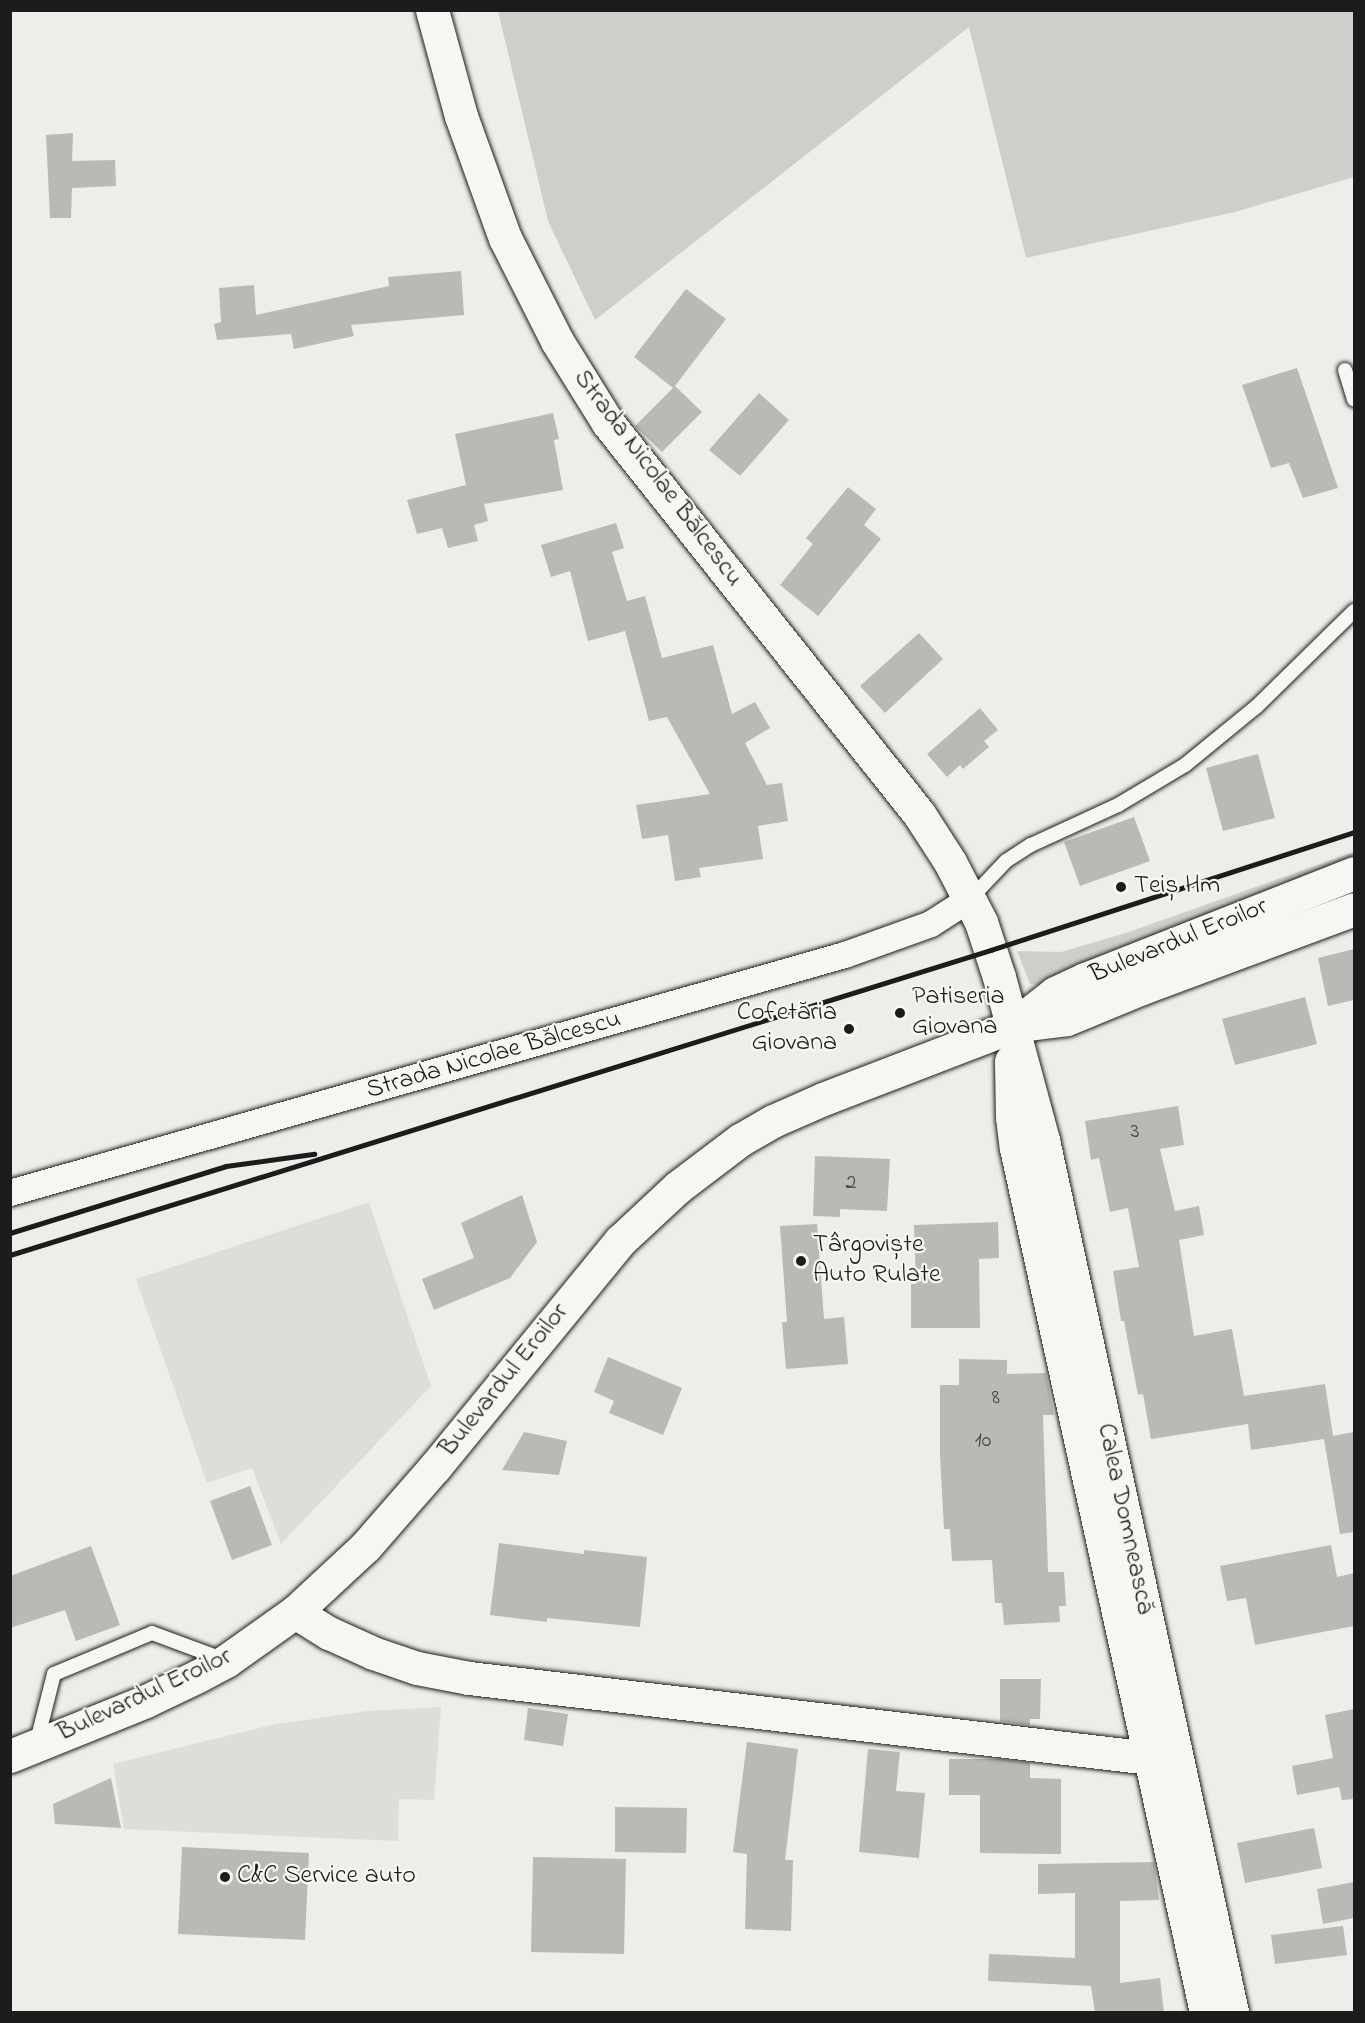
<!DOCTYPE html>
<meta charset="utf-8">
<style>
body{margin:0}
#map{position:relative;width:1365px;height:2023px;overflow:hidden;background:#edede9;font-family:"Indie Flower",sans-serif}
div>[style]{position:absolute}
.built>*{inset:0;background:#ddddda}
.green>*{inset:0;background:#cececb}
.building>*{inset:0;background:#b9b9b6}
.roads{filter:drop-shadow(0 0 2px #1c1c1c) drop-shadow(0 0 2px #1c1c1c)}
.service>*{height:14px;margin:-7px;padding:0 7px;transform-origin:7px;border-radius:7px;background:#f6f6f2}
.minor>*{height:26px;margin:-13px;padding:0 13px;transform-origin:13px;border-radius:13px;background:#f6f6f2}
.tertiary>*{height:33px;margin:-16.5px;padding:0 16.5px;transform-origin:16.5px;border-radius:16.5px;background:#f6f6f2}
.secondary>*{height:33px;margin:-16.5px;padding:0 16.5px;transform-origin:16.5px;border-radius:16.5px;background:#f6f6f2}
.primary>*{height:33px;margin:-16.5px;padding:0 16.5px;transform-origin:16.5px;border-radius:16.5px;background:#f6f6f2}
.rail>*{height:4.5px;margin:-2.25px;padding:0 2.25px;transform-origin:2.25px;border-radius:2.25px;background:#1c1c1c}
.dots>*{width:16px;height:16px;translate:-50% -50%;box-sizing:border-box;border:3px solid #f6f6f2;border-radius:50%}
span{translate:-50% -50%;white-space:nowrap;text-align:center;line-height:1.15;-webkit-text-stroke:4.5px #f6f6f2;paint-order:stroke}
.number-label{font-size:22px;color:#434342}
.number-label span{-webkit-text-stroke-width:0}
.street-label{font-size:26px;color:#1c1c1c}
.poi-label{font-size:26px;color:#1c1c1c}
.left{translate:0 -50%;text-align:left}
.right{translate:-100% -50%;text-align:right}
.frame{position:absolute;inset:0;border:12px solid #1c1c1c;pointer-events:none}
</style>
<div id="map">
<div class="built">
<i style="clip-path:polygon(369px 1202px,431px 1386px,281px 1544px,252px 1468px,207px 1483px,136px 1279px)"></i>
<i style="clip-path:polygon(441px 1707px,434px 1800px,399px 1799px,398px 1841px,124px 1829px,113px 1764px,271px 1725px,368px 1711px)"></i>
</div>
<div class="green">
<i style="clip-path:polygon(498px 11px,1354px 11px,1354px 177px,1235px 212px,1026px 258px,969px 27px,595px 320px,548px 221px)"></i>
<i style="clip-path:polygon(1354px 852px,1354px 868px,1042px 985px,1030px 984px,1017px 951px,1061px 952px,1126px 933px)"></i>
</div>
<div class="building">
<i style="clip-path:polygon(73px 133px,72px 161px,115px 160px,116px 186px,72px 188px,71px 218px,50px 218px,46px 135px)"></i>
<i style="clip-path:polygon(461px 271px,464px 315px,351px 325px,354px 336px,294px 349px,291px 334px,217px 340px,214px 324px,221px 322px,219px 288px,254px 285px,256px 315px,389px 286px,388px 277px)"></i>
<i style="clip-path:polygon(686px 289px,726px 319px,675px 386px,702px 412px,662px 452px,635px 426px,673px 388px,634px 357px)"></i>
<i style="clip-path:polygon(1297px 368px,1338px 488px,1303px 498px,1289px 463px,1271px 468px,1242px 385px)"></i>
<i style="clip-path:polygon(759px 393px,789px 420px,740px 476px,709px 450px)"></i>
<i style="clip-path:polygon(553px 413px,559px 439px,554px 440px,563px 490px,484px 504px,488px 521px,474px 525px,478px 541px,448px 548px,442px 528px,417px 534px,407px 500px,466px 485px,455px 434px)"></i>
<i style="clip-path:polygon(848px 487px,876px 509px,864px 525px,881px 539px,818px 616px,780px 585px,813px 544px,806px 538px)"></i>
<i style="clip-path:polygon(616px 523px,624px 548px,612px 552px,627px 601px,645px 596px,662px 658px,713px 645px,732px 714px,755px 702px,770px 728px,745px 743px,767px 785px,782px 783px,788px 821px,758px 826px,763px 859px,699px 868px,701px 877px,675px 881px,668px 835px,642px 839px,636px 805px,710px 794px,667px 717px,649px 721px,625px 631px,588px 641px,570px 571px,551px 577px,541px 545px)"></i>
<i style="clip-path:polygon(919px 633px,943px 659px,885px 713px,860px 686px)"></i>
<i style="clip-path:polygon(980px 708px,998px 730px,984px 741px,989px 747px,963px 769px,960px 765px,947px 777px,927px 754px)"></i>
<i style="clip-path:polygon(1258px 754px,1275px 818px,1223px 831px,1206px 768px)"></i>
<i style="clip-path:polygon(1134px 817px,1150px 861px,1080px 886px,1064px 842px)"></i>
<i style="clip-path:polygon(1354px 949px,1354px 1000px,1328px 1006px,1318px 958px)"></i>
<i style="clip-path:polygon(1305px 997px,1317px 1044px,1235px 1065px,1222px 1019px)"></i>
<i style="clip-path:polygon(1178px 1106px,1184px 1145px,1160px 1149px,1175px 1211px,1199px 1206px,1204px 1235px,1179px 1240px,1194px 1336px,1232px 1329px,1244px 1396px,1325px 1384px,1333px 1436px,1354px 1432px,1354px 1532px,1340px 1534px,1324px 1439px,1251px 1450px,1248px 1424px,1151px 1439px,1143px 1394px,1138px 1395px,1124px 1321px,1121px 1321px,1113px 1271px,1139px 1267px,1128px 1208px,1110px 1212px,1099px 1158px,1091px 1160px,1085px 1121px)"></i>
<i style="clip-path:polygon(815px 1156px,890px 1159px,887px 1211px,840px 1209px,840px 1217px,813px 1216px)"></i>
<i style="clip-path:polygon(522px 1195px,537px 1242px,510px 1278px,434px 1310px,422px 1279px,474px 1258px,461px 1223px)"></i>
<i style="clip-path:polygon(998px 1222px,999px 1258px,979px 1259px,980px 1328px,911px 1328px,911px 1284px,916px 1284px,914px 1225px)"></i>
<i style="clip-path:polygon(817px 1224px,824px 1319px,844px 1317px,848px 1364px,786px 1369px,782px 1322px,787px 1322px,780px 1226px)"></i>
<i style="clip-path:polygon(608px 1357px,682px 1388px,663px 1435px,609px 1413px,614px 1401px,594px 1392px)"></i>
<i style="clip-path:polygon(959px 1359px,1007px 1360px,1007px 1374px,1046px 1373px,1054px 1415px,1043px 1415px,1048px 1572px,1064px 1572px,1066px 1606px,1059px 1606px,1060px 1622px,1004px 1625px,1002px 1603px,995px 1603px,992px 1560px,952px 1561px,950px 1529px,944px 1529px,940px 1455px,940px 1385px,959px 1385px)"></i>
<i style="clip-path:polygon(524px 1432px,567px 1441px,559px 1475px,502px 1470px)"></i>
<i style="clip-path:polygon(250px 1486px,272px 1545px,232px 1560px,210px 1501px)"></i>
<i style="clip-path:polygon(499px 1543px,584px 1554px,584px 1550px,647px 1557px,640px 1627px,547px 1618px,547px 1622px,490px 1615px)"></i>
<i style="clip-path:polygon(1331px 1545px,1337px 1577px,1354px 1573px,1354px 1626px,1255px 1645px,1246px 1598px,1227px 1601px,1220px 1566px)"></i>
<i style="clip-path:polygon(91px 1546px,120px 1625px,76px 1641px,65px 1610px,10px 1628px,10px 1576px)"></i>
<i style="clip-path:polygon(1000px 1679px,1041px 1679px,1040px 1719px,1030px 1719px,1030px 1725px,1000px 1721px)"></i>
<i style="clip-path:polygon(528px 1708px,568px 1714px,563px 1746px,524px 1740px)"></i>
<i style="clip-path:polygon(1354px 1709px,1354px 1799px,1342px 1800px,1339px 1787px,1297px 1795px,1292px 1766px,1333px 1758px,1325px 1715px)"></i>
<i style="clip-path:polygon(747px 1742px,798px 1749px,785px 1860px,793px 1860px,791px 1931px,745px 1929px,747px 1854px,733px 1852px)"></i>
<i style="clip-path:polygon(868px 1749px,900px 1752px,896px 1791px,925px 1793px,919px 1858px,859px 1852px)"></i>
<i style="clip-path:polygon(949px 1759px,1000px 1759px,1030px 1763px,1030px 1778px,1061px 1779px,1061px 1854px,980px 1853px,980px 1795px,949px 1795px)"></i>
<i style="clip-path:polygon(111px 1778px,121px 1828px,55px 1824px,53px 1804px)"></i>
<i style="clip-path:polygon(615px 1807px,687px 1808px,686px 1853px,615px 1852px)"></i>
<i style="clip-path:polygon(1314px 1828px,1322px 1868px,1245px 1883px,1237px 1843px)"></i>
<i style="clip-path:polygon(182px 1847px,309px 1853px,305px 1940px,178px 1934px)"></i>
<i style="clip-path:polygon(533px 1857px,626px 1859px,624px 1954px,531px 1952px)"></i>
<i style="clip-path:polygon(1154px 1862px,1159px 1900px,1120px 1901px,1120px 1983px,1160px 1978px,1164px 2013px,1095px 2013px,1091px 1986px,988px 1981px,989px 1954px,1075px 1958px,1075px 1893px,1038px 1894px,1038px 1864px)"></i>
<i style="clip-path:polygon(1354px 1882px,1354px 1918px,1323px 1924px,1317px 1889px)"></i>
<i style="clip-path:polygon(1343px 1926px,1347px 1955px,1275px 1964px,1271px 1935px)"></i>
</div>
<div class="roads">
<div class="service">
<i style="left:1345px;top:370px;width:31px;rotate:73deg"></i>
<i style="left:970px;top:899px;width:52px;rotate:-46.5deg"></i>
<i style="left:1006px;top:861px;width:30px;rotate:-33deg"></i>
<i style="left:1031px;top:845px;width:96px;rotate:-24.7deg"></i>
<i style="left:1118px;top:805px;width:78px;rotate:-30.8deg"></i>
<i style="left:1185px;top:765px;width:93px;rotate:-39.3deg"></i>
<i style="left:1257px;top:706px;width:136px;rotate:-44.4deg"></i>
<i style="left:37px;top:1741px;width:69px;rotate:-75.8deg"></i>
<i style="left:54px;top:1674px;width:106px;rotate:-22.7deg"></i>
<i style="left:152px;top:1633px;width:75px;rotate:20.4deg"></i>
</div>
<div class="minor">
<i style="left:10px;top:1193px;width:868px;rotate:-15.91deg"></i>
<i style="left:845px;top:955px;width:91px;rotate:-19.8deg"></i>
<i style="left:931px;top:924px;width:46px;rotate:-32.7deg"></i>
</div>
<div class="tertiary">
<i style="left:295px;top:1612px;width:40px;rotate:32deg"></i>
<i style="left:329px;top:1633px;width:48px;rotate:24.4deg"></i>
<i style="left:373px;top:1653px;width:46px;rotate:18.8deg"></i>
<i style="left:417px;top:1668px;width:53px;rotate:10.9deg"></i>
<i style="left:469px;top:1678px;width:712px;rotate:6.7deg"></i>
</div>
<div class="secondary">
<i style="left:432px;top:10px;width:110px;rotate:74.7deg"></i>
<i style="left:461px;top:116px;width:130px;rotate:70.2deg"></i>
<i style="left:505px;top:238px;width:115px;rotate:63.2deg"></i>
<i style="left:557px;top:341px;width:97px;rotate:58.1deg"></i>
<i style="left:608px;top:423px;width:500px;rotate:51.5deg"></i>
<i style="left:919px;top:814px;width:57px;rotate:57.1deg"></i>
<i style="left:950px;top:862px;width:68px;rotate:62.7deg"></i>
<i style="left:981px;top:922px;width:58px;rotate:71.9deg"></i>
<i style="left:999px;top:977px;width:169px;rotate:74.9deg"></i>
<i style="left:1043px;top:1140px;width:892px;rotate:77.77deg"></i>
<i style="left:1011px;top:1061px;width:56px;rotate:89deg"></i>
<i style="left:1012px;top:1117px;width:31px;rotate:83deg"></i>
<i style="left:1016px;top:1148px;width:885px;rotate:77.6deg"></i>
</div>
<div class="primary">
<i style="left:1013px;top:1026px;width:53px;rotate:-38.2deg"></i>
<i style="left:1055px;top:993px;width:33px;rotate:-25deg"></i>
<i style="left:1085px;top:979px;width:289px;rotate:-21.5deg"></i>
<i style="left:10px;top:1756px;width:147px;rotate:-22deg"></i>
<i style="left:146px;top:1701px;width:58px;rotate:-25.7deg"></i>
<i style="left:198px;top:1676px;width:32px;rotate:-28deg"></i>
<i style="left:226px;top:1661px;width:85px;rotate:-35.4deg"></i>
<i style="left:295px;top:1612px;width:97px;rotate:-42.9deg"></i>
<i style="left:366px;top:1546px;width:105px;rotate:-48.9deg"></i>
<i style="left:435px;top:1467px;width:292px;rotate:-50.7deg"></i>
<i style="left:620px;top:1241px;width:79px;rotate:-43deg"></i>
<i style="left:678px;top:1187px;width:78px;rotate:-37.2deg"></i>
<i style="left:740px;top:1140px;width:38px;rotate:-30deg"></i>
<i style="left:773px;top:1121px;width:55px;rotate:-23.7deg"></i>
<i style="left:823px;top:1099px;width:204px;rotate:-21deg"></i>
<i style="left:1013px;top:1026px;width:54px;rotate:-7.4deg"></i>
<i style="left:1067px;top:1019px;width:81px;rotate:-22.5deg"></i>
<i style="left:1142px;top:988px;width:226px;rotate:-20.4deg"></i>
</div>
</div>
<div class="rail">
<i style="left:10px;top:1233px;width:226px;rotate:-17.2deg"></i>
<i style="left:226px;top:1166px;width:89px;rotate:-7.8deg"></i>
<i style="left:10px;top:1255px;width:1027px;rotate:-17.27deg"></i>
<i style="left:991px;top:950px;width:382px;rotate:-18deg"></i>
</div>
<div class="dots">
<i style="left:1121px;top:887px;background:#1c1c1c"></i>
<i style="left:900px;top:1013px;background:#1c1c1c"></i>
<i style="left:849px;top:1029px;background:#1c1c1c"></i>
<i style="left:801px;top:1261px;background:#1c1c1c"></i>
<i style="left:225px;top:1877px;background:#1c1c1c"></i>
</div>
<div class="number-label">
<span style="left:1135px;top:1133px">3</span>
<span style="left:851px;top:1184px">2</span>
<span style="left:996px;top:1399px">8</span>
<span style="left:983px;top:1442px">10</span>
</div>
<div class="street-label">
<span style="left:657px;top:479px;rotate:53deg">Strada Nicolae Bălcescu</span>
<span style="left:1179px;top:942px;rotate:-22deg">Bulevardul Eroilor</span>
<span style="left:494px;top:1056px;rotate:-16deg">Strada Nicolae Bălcescu</span>
<span style="left:505px;top:1381px;rotate:-51deg">Bulevardul Eroilor</span>
<span style="left:1124px;top:1519px;rotate:78deg">Calea Domnească</span>
<span style="left:145px;top:1696px;rotate:-25deg">Bulevardul Eroilor</span>
</div>
<div class="poi-label">
<span class="left" style="left:1134px;top:887px">Teiș Hm</span>
<span class="left" style="left:912px;top:1013px">Patiseria<br>Giovana</span>
<span class="right" style="left:837px;top:1029px">Cofetăria<br>Giovana</span>
<span class="left" style="left:813px;top:1261px">Târgoviște<br>Auto Rulate</span>
<span class="left" style="left:237px;top:1877px">C&amp;C Service auto</span>
</div>
<div class="frame"></div>
</div>
